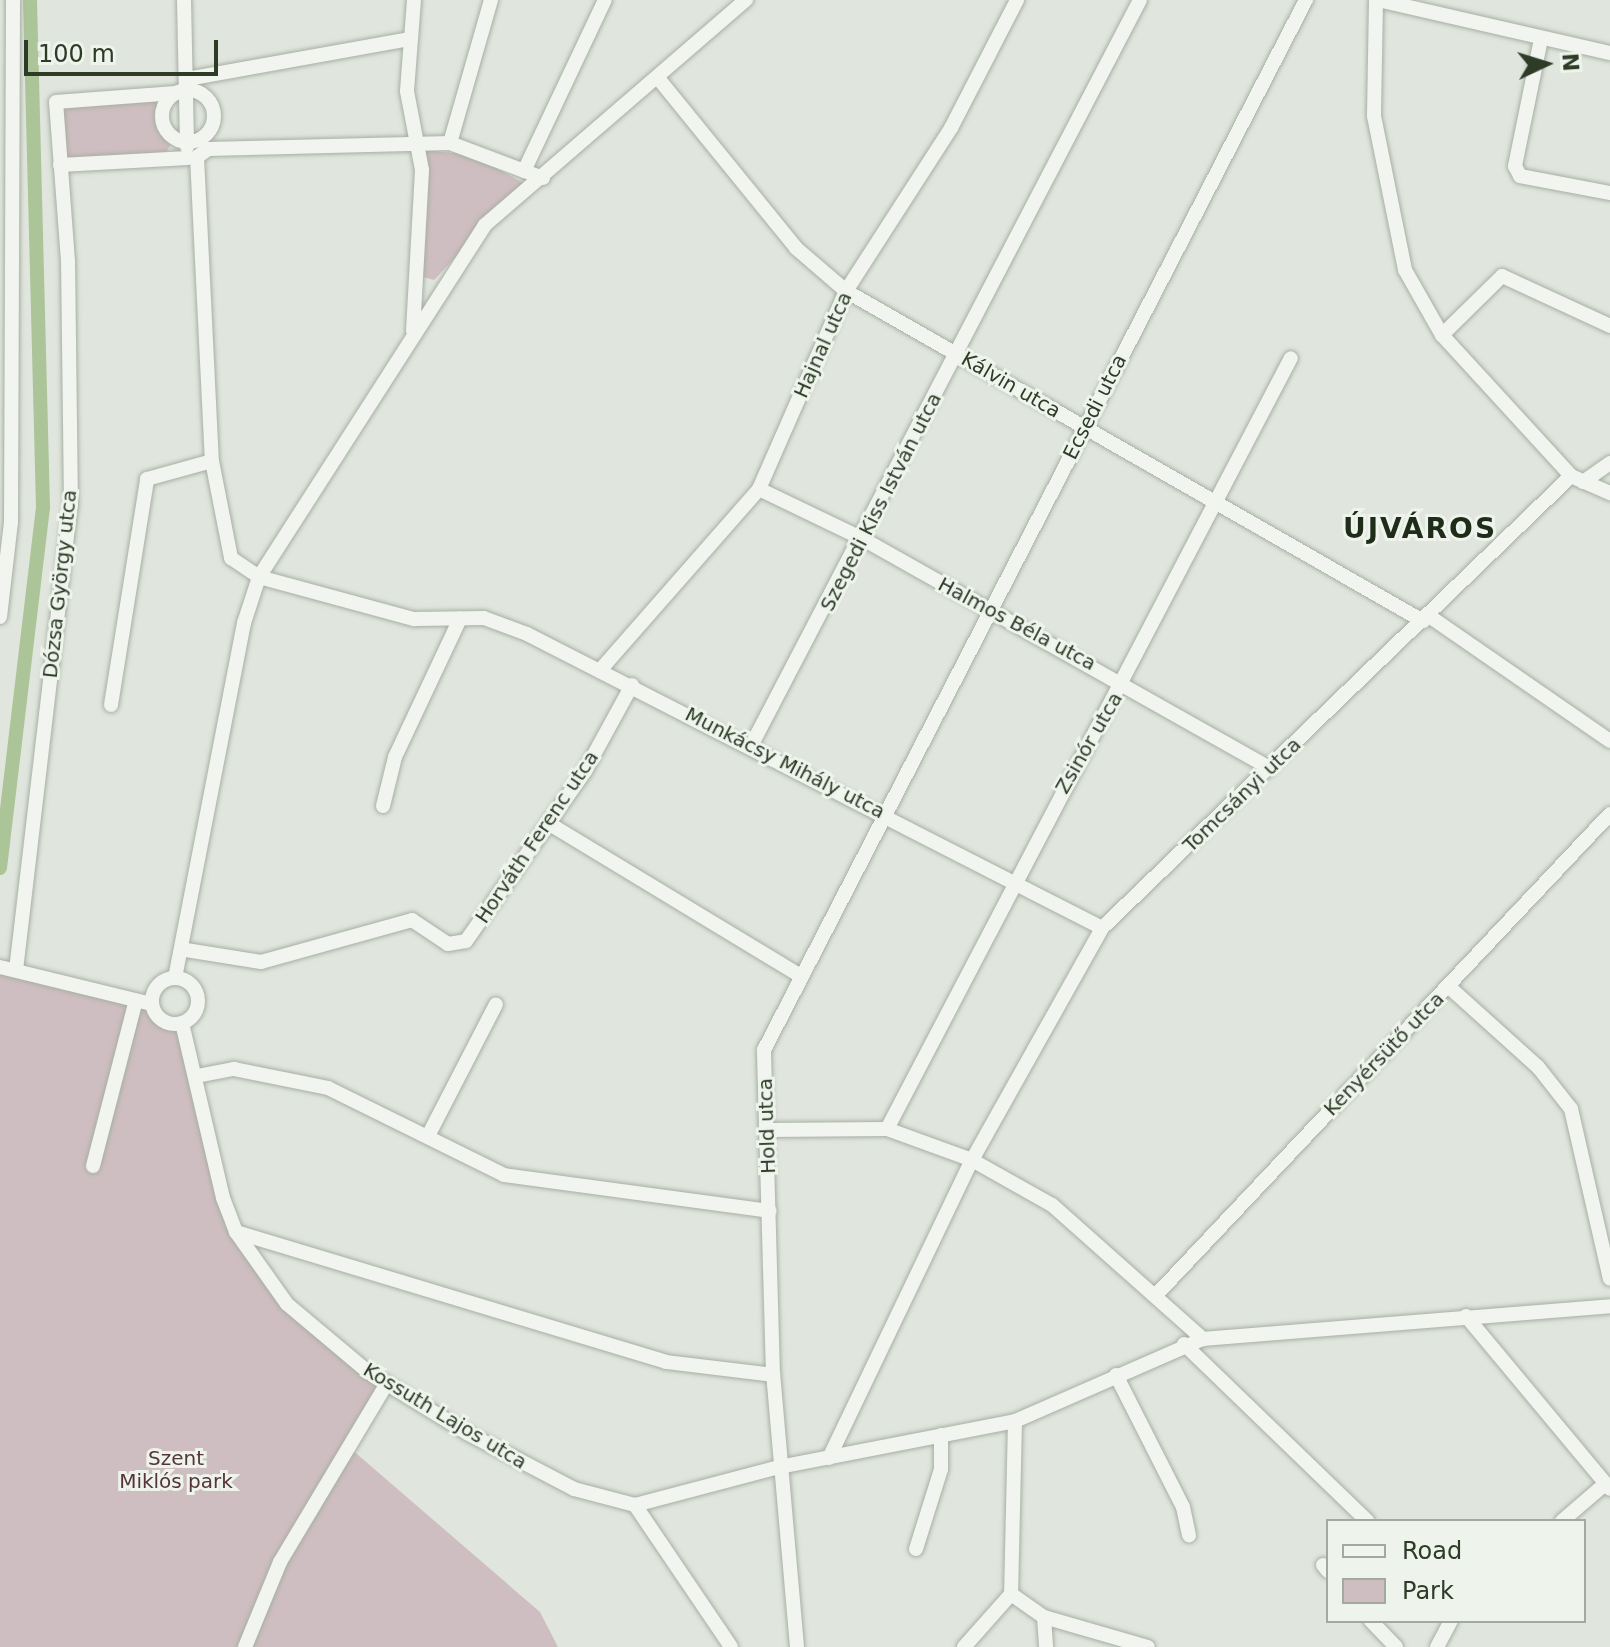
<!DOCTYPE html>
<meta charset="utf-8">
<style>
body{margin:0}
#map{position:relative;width:1610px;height:1647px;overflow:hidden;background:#e0e6dd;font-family:"DejaVu Sans",sans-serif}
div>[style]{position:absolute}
.green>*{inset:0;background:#cfbec1}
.canal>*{height:14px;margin:-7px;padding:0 7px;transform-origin:7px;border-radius:7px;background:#abc599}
.roads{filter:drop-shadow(0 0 2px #a7afa3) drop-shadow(0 0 2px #a7afa3)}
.street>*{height:14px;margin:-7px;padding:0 7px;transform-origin:7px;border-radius:7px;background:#f1f4ef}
.street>.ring{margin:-7px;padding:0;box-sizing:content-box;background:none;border:14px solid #f1f4ef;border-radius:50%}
span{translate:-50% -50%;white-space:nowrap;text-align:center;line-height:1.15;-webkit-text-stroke:6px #eef4ec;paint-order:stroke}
.street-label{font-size:20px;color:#2d3b27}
.park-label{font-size:20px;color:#563539}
.district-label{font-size:28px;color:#1e2c19;font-weight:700;letter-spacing:2px}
.legend{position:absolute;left:1326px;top:1519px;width:260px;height:104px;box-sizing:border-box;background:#eef4ec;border:2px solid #a1aa9d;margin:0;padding:10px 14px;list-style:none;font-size:24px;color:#2d3b27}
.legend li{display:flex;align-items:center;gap:16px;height:40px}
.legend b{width:40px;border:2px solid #a1aa9d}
.north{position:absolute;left:1506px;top:24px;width:80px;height:80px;-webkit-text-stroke:6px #eef4ec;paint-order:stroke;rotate:86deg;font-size:22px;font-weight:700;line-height:32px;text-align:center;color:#2d3b27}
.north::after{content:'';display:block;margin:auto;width:28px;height:36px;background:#2d3b27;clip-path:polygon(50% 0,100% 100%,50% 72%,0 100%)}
.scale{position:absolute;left:24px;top:40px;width:194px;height:36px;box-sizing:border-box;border:4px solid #2d3b27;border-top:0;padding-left:10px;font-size:24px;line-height:28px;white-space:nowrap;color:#2d3b27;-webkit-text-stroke:6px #eef4ec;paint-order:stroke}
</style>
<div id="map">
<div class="green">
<i style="clip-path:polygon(169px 97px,162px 119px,175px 138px,165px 154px,60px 165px,56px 102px)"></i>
<i style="clip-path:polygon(424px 150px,473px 155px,525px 184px,434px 280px,420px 276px)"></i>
<i style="clip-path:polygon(0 975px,52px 976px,152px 1004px,166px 1023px,182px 1023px,223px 1198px,263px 1275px,386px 1385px,350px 1448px,540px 1612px,558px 1647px,0 1647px)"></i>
</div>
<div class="canal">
<i style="left:0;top:868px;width:364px;rotate:-83.2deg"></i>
<i style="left:43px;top:507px;width:507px;rotate:-91.47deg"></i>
</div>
<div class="roads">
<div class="street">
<i style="left:184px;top:0;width:147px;rotate:88.8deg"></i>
<i style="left:1376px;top:0;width:116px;rotate:91deg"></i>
<i style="left:1374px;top:116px;width:157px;rotate:78.6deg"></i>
<i style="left:1405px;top:270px;width:75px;rotate:60.4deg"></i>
<i style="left:1442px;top:335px;width:191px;rotate:47.5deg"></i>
<i style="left:1571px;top:476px;width:43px;rotate:23.6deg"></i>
<i style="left:1378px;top:0;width:238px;rotate:12.9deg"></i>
<i style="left:1541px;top:39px;width:130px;rotate:101.6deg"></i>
<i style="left:1515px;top:166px;width:11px;rotate:63deg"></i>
<i style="left:1520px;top:176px;width:92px;rotate:10.7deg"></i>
<i style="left:658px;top:78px;width:219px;rotate:50.9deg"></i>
<i style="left:796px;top:248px;width:66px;rotate:40.7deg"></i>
<i style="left:846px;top:291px;width:665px;rotate:29.77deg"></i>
<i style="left:187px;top:79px;width:227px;rotate:-10.2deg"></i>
<i class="ring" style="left:162px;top:90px;width:38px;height:38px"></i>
<i style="left:450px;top:143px;width:149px;rotate:-74deg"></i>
<i style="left:60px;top:165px;width:128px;rotate:-3.1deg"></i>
<i style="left:524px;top:171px;width:189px;rotate:-64.7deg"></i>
<i style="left:543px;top:178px;width:99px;rotate:-159.4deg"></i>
<i style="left:450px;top:143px;width:242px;rotate:178.6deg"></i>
<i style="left:208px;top:149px;width:14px;rotate:144deg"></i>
<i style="left:197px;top:157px;width:304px;rotate:87.2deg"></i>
<i style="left:212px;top:461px;width:99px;rotate:78.9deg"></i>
<i style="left:231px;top:558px;width:34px;rotate:34deg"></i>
<i style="left:259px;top:577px;width:161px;rotate:15.2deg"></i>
<i style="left:414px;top:619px;width:70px;rotate:-0.8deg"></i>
<i style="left:484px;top:618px;width:46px;rotate:20.4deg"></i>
<i style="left:527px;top:634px;width:646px;rotate:27.08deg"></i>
<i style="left:413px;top:331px;width:161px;rotate:-86.8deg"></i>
<i style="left:422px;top:170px;width:80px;rotate:-100.8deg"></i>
<i style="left:407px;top:91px;width:91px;rotate:-85.6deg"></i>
<i style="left:1442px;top:335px;width:84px;rotate:-44.5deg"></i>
<i style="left:1502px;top:276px;width:119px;rotate:24.8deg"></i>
<i style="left:1583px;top:482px;width:33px;rotate:-35deg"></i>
<i style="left:759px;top:489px;width:115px;rotate:25.7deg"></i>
<i style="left:863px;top:539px;width:467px;rotate:29.4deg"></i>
<i style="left:1429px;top:616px;width:220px;rotate:34.6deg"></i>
<i style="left:0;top:617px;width:96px;rotate:-83.4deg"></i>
<i style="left:11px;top:522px;width:522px;rotate:-89.78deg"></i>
<i style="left:601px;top:669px;width:240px;rotate:-48.7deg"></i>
<i style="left:759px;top:489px;width:216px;rotate:-66.3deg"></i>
<i style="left:846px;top:291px;width:194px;rotate:-57.2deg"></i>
<i style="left:951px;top:128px;width:144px;rotate:-62.7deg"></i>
<i style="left:111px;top:705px;width:229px;rotate:-80.9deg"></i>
<i style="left:147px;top:479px;width:67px;rotate:-15.5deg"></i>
<i style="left:751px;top:746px;width:841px;rotate:-62.46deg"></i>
<i style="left:383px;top:806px;width:50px;rotate:-76.2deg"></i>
<i style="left:395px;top:757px;width:153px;rotate:-64.8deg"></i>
<i style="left:548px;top:823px;width:293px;rotate:31.2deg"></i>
<i style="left:186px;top:950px;width:76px;rotate:9.1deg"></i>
<i style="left:261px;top:962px;width:157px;rotate:-15.5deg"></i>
<i style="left:412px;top:920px;width:43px;rotate:33.7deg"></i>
<i style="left:448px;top:944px;width:18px;rotate:-9deg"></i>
<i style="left:466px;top:941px;width:208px;rotate:-55deg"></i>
<i style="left:585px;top:771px;width:98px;rotate:-61.3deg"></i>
<i style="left:0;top:967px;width:156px;rotate:13.7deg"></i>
<i style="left:16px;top:970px;width:468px;rotate:-83.3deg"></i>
<i style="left:71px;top:505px;width:244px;rotate:-90.7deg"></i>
<i style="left:68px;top:261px;width:159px;rotate:-94.3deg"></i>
<i style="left:56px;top:102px;width:119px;rotate:-4.3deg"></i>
<i class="ring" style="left:152px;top:978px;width:32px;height:32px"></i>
<i style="left:175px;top:978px;width:362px;rotate:-79deg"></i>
<i style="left:244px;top:623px;width:48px;rotate:-71.9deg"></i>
<i style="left:259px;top:577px;width:418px;rotate:-57.3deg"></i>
<i style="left:485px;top:225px;width:345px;rotate:-40.8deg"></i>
<i style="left:1448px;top:986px;width:121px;rotate:42deg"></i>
<i style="left:1538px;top:1067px;width:53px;rotate:51.8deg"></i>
<i style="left:1571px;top:1109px;width:174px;rotate:77.1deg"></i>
<i style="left:182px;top:1023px;width:180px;rotate:76.8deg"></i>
<i style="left:223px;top:1198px;width:36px;rotate:69deg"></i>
<i style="left:236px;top:1232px;width:88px;rotate:54.7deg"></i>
<i style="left:287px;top:1304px;width:106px;rotate:40deg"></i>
<i style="left:368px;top:1372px;width:116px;rotate:31.6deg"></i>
<i style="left:467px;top:1433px;width:121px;rotate:27.6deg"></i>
<i style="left:574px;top:1489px;width:63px;rotate:14.7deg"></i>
<i style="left:635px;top:1505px;width:149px;rotate:-14.8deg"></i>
<i style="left:779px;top:1467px;width:240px;rotate:-11deg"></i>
<i style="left:1015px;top:1421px;width:205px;rotate:-23.6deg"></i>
<i style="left:1203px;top:1339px;width:408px;rotate:-4.6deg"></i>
<i style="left:197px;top:1076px;width:38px;rotate:-11deg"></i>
<i style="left:234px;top:1069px;width:96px;rotate:11.4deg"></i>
<i style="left:328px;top:1088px;width:196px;rotate:26.3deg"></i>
<i style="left:504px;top:1175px;width:268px;rotate:7.7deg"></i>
<i style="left:887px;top:1129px;width:870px;rotate:-62.35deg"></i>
<i style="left:768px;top:1130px;width:119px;rotate:-0.5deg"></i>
<i style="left:887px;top:1129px;width:90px;rotate:20deg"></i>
<i style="left:972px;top:1160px;width:92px;rotate:29.4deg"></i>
<i style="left:1052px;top:1205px;width:202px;rotate:41.6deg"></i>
<i style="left:428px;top:1136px;width:148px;rotate:-62.7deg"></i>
<i style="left:93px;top:1166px;width:171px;rotate:-75.5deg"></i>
<i style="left:236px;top:1232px;width:449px;rotate:16.8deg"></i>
<i style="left:666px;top:1362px;width:108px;rotate:6.9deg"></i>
<i style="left:1157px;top:1294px;width:660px;rotate:-46.66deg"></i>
<i style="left:1466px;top:1316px;width:225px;rotate:50.2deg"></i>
<i style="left:1184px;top:1344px;width:255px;rotate:44deg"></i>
<i style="left:1116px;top:1375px;width:148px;rotate:63.1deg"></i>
<i style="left:1183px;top:1507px;width:29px;rotate:78deg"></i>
<i style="left:1015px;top:1421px;width:173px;rotate:91.3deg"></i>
<i style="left:1011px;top:1594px;width:40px;rotate:34.9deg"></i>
<i style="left:1044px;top:1617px;width:30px;rotate:86deg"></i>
<i style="left:829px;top:1458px;width:331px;rotate:-64.4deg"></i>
<i style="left:972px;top:1160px;width:266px;rotate:-60.7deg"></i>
<i style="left:1102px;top:928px;width:651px;rotate:-43.94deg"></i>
<i style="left:635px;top:1505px;width:171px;rotate:55.9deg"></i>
<i style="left:1562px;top:1521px;width:57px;rotate:-40.7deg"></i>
<i style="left:916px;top:1549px;width:84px;rotate:-72.6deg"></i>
<i style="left:941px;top:1469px;width:34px;rotate:-90deg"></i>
<i style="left:1323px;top:1565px;width:8px;rotate:50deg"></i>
<i style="left:1044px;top:1617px;width:108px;rotate:16.1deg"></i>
<i style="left:1371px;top:1621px;width:36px;rotate:46deg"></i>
<i style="left:245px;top:1647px;width:92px;rotate:-67.6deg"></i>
<i style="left:280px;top:1562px;width:206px;rotate:-59.1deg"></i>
<i style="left:797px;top:1647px;width:273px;rotate:-95deg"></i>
<i style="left:773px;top:1375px;width:325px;rotate:-91.6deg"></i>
<i style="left:764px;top:1050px;width:1182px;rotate:-62.7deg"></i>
<i style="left:964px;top:1647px;width:71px;rotate:-48.4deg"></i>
<i style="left:1437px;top:1647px;width:30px;rotate:-62deg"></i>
</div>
</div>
<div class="street-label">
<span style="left:823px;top:345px;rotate:-66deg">Hajnal utca</span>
<span style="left:1011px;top:385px;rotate:30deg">Kálvin utca</span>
<span style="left:1095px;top:407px;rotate:-63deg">Ecsedi utca</span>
<span style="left:881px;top:502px;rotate:-63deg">Szegedi Kiss István utca</span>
<span style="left:60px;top:584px;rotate:-84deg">Dózsa György utca</span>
<span style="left:1017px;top:624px;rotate:28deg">Halmos Béla utca</span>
<span style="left:1089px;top:743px;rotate:-60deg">Zsinór utca</span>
<span style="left:785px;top:763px;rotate:27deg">Munkácsy Mihály utca</span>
<span style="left:1242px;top:795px;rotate:-44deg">Tomcsányi utca</span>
<span style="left:537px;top:837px;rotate:-56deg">Horváth Ferenc utca</span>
<span style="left:1384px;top:1054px;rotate:-46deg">Kenyérsütő utca</span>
<span style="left:767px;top:1126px;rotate:-92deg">Hold utca</span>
<span style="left:445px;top:1416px;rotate:31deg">Kossuth Lajos utca</span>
</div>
<div class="park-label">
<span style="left:176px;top:1470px">Szent<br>Miklós park</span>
</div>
<div class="district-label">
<span style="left:1420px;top:529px">ÚJVÁROS</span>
</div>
<ul class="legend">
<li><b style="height:10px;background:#f1f4ef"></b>Road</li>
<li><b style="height:22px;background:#cfbec1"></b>Park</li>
</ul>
<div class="north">N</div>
<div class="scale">100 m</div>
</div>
